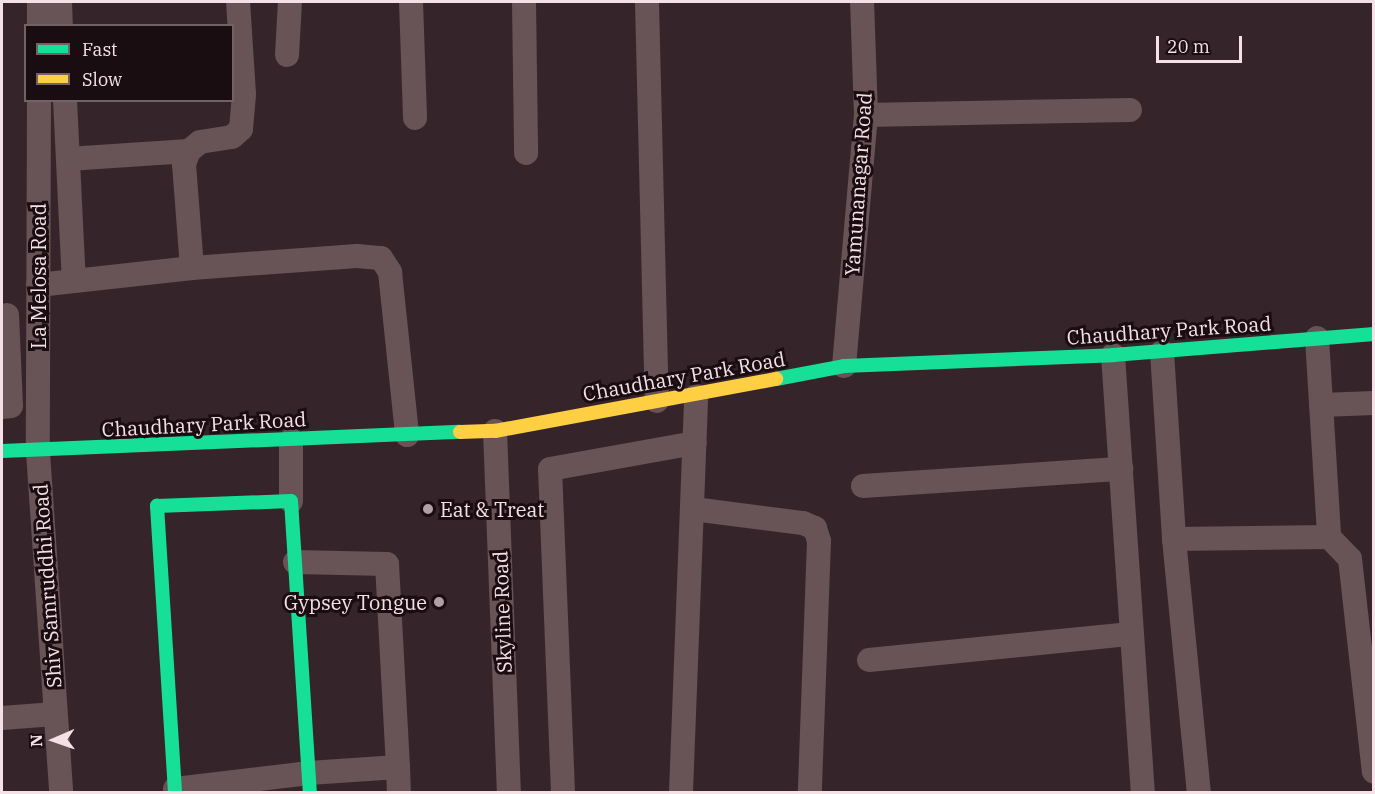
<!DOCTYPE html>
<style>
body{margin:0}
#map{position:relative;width:1375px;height:794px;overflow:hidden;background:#35252b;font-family:"IBM Plex Serif",serif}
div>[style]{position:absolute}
.street>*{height:24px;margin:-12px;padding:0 12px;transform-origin:12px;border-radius:12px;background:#685356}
.fast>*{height:14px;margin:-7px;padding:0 7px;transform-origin:7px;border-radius:7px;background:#16e098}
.slow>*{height:14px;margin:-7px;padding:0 7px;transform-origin:7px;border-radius:7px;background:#ffcf43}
.dots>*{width:16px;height:16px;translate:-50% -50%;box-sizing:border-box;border:3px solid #1a0d12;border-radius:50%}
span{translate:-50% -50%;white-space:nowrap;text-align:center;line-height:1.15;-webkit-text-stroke:6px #1a0d12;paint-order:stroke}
.street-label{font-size:20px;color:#f5e0e7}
.poi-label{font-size:20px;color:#f5e0e7}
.left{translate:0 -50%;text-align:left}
.right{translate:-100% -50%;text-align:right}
.frame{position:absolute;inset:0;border:3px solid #f5e0e7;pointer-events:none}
.legend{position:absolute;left:24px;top:24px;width:210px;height:78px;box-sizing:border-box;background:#1a0d12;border:2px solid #726167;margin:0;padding:8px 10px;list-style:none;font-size:18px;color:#f5e0e7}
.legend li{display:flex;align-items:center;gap:12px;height:30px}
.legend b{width:30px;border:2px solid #726167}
.north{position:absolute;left:24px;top:710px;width:60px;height:60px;-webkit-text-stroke:4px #1a0d12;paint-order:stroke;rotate:268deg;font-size:16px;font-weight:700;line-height:24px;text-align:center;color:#f5e0e7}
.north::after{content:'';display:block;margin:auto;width:21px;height:27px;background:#f5e0e7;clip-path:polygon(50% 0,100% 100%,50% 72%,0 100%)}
.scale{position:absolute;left:1156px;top:36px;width:86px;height:27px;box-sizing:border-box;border:3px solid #f5e0e7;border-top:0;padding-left:8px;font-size:18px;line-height:21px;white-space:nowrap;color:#f5e0e7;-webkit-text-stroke:4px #1a0d12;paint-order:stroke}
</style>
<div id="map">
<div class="street">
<i style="left:60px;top:2px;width:24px;rotate:88deg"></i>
<i style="left:411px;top:2px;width:116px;rotate:88deg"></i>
<i style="left:524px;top:2px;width:151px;rotate:89.2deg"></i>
<i style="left:647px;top:2px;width:399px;rotate:88.6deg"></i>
<i style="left:39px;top:26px;width:24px;rotate:-90deg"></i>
<i style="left:287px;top:55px;width:53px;rotate:-86.8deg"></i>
<i style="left:39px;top:100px;width:352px;rotate:90.2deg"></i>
<i style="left:38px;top:452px;width:341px;rotate:86.1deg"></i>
<i style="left:65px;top:100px;width:181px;rotate:87.2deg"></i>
<i style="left:866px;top:115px;width:264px;rotate:-1.1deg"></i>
<i style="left:68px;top:159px;width:121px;rotate:-3.8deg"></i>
<i style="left:192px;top:268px;width:104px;rotate:-94.4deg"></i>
<i style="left:184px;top:164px;width:14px;rotate:-69deg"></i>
<i style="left:189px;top:151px;width:14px;rotate:-39deg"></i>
<i style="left:200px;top:142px;width:32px;rotate:-9deg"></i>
<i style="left:232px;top:137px;width:12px;rotate:-42deg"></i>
<i style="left:241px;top:129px;width:35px;rotate:-85deg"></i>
<i style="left:244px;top:94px;width:92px;rotate:-93.7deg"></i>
<i style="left:38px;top:285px;width:155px;rotate:-6.3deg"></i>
<i style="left:192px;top:268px;width:165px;rotate:-4.2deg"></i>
<i style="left:357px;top:256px;width:24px;rotate:5deg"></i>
<i style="left:381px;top:258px;width:17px;rotate:57deg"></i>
<i style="left:390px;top:272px;width:164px;rotate:84deg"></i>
<i style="left:1317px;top:338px;width:199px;rotate:86.5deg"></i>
<i style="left:1329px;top:537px;width:30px;rotate:46deg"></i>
<i style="left:1350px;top:559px;width:214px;rotate:83.6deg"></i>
<i style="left:1162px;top:352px;width:187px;rotate:86.3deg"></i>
<i style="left:1174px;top:539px;width:254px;rotate:84.4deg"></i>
<i style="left:1113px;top:355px;width:438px;rotate:86.1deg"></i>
<i style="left:844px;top:366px;width:252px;rotate:-85deg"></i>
<i style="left:866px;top:115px;width:113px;rotate:-92deg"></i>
<i style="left:1321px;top:405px;width:53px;rotate:-2.2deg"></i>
<i style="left:2px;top:407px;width:9px;rotate:-6deg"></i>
<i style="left:11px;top:406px;width:91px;rotate:-92.5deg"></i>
<i style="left:495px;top:431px;width:361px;rotate:87.8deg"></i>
<i style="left:291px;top:440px;width:61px;rotate:90deg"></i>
<i style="left:863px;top:486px;width:259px;rotate:-3.8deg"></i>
<i style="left:693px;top:509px;width:111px;rotate:7.3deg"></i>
<i style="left:803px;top:523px;width:13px;rotate:23deg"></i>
<i style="left:815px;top:528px;width:14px;rotate:73deg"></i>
<i style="left:819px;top:541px;width:251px;rotate:92.1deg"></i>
<i style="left:1174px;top:539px;width:155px;rotate:-0.7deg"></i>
<i style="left:869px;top:660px;width:263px;rotate:-5.7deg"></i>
<i style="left:2px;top:718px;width:53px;rotate:-4.3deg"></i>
<i style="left:398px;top:767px;width:25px;rotate:88deg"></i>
<i style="left:175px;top:789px;width:135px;rotate:-6.8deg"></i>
<i style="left:309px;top:773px;width:89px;rotate:-3.9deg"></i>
<i style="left:398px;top:767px;width:203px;rotate:-93.1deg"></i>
<i style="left:387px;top:564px;width:92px;rotate:-178.8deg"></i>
<i style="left:563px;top:792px;width:323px;rotate:-92.3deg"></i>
<i style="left:550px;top:469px;width:147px;rotate:-10.2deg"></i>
<i style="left:681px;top:792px;width:396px;rotate:-87.8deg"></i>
</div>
<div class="fast">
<i style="left:776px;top:379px;width:69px;rotate:-10.8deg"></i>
<i style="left:844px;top:366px;width:269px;rotate:-2.3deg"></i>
<i style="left:1113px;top:355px;width:262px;rotate:-4.6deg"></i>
<i style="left:2px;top:451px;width:458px;rotate:-2.4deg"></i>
<i style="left:175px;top:792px;width:287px;rotate:-93.6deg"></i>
<i style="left:157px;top:506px;width:134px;rotate:-2.1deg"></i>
<i style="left:291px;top:501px;width:292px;rotate:86.3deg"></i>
</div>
<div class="slow">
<i style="left:460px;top:432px;width:35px;rotate:-2deg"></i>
<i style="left:495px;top:431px;width:286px;rotate:-10.5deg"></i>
</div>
<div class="dots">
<i style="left:428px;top:509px;background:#b29fa5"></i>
<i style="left:439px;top:602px;background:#b29fa5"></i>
</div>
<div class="street-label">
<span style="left:858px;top:184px;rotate:-86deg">Yamunanagar Road</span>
<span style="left:38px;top:276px;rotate:-90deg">La Melosa Road</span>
<span style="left:1169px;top:330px;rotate:-4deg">Chaudhary Park Road</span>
<span style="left:684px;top:376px;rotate:-10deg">Chaudhary Park Road</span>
<span style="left:204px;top:424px;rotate:-3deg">Chaudhary Park Road</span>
<span style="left:47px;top:586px;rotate:-94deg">Shiv Samruddhi Road</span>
<span style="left:502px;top:612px;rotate:-92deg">Skyline Road</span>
</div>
<div class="poi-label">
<span class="left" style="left:440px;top:509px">Eat &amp; Treat</span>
<span class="right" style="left:427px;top:602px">Gypsey Tongue</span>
</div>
<div class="frame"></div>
<ul class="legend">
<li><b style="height:8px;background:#16e098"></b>Fast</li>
<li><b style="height:8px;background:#ffcf43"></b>Slow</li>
</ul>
<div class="north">N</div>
<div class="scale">20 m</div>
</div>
